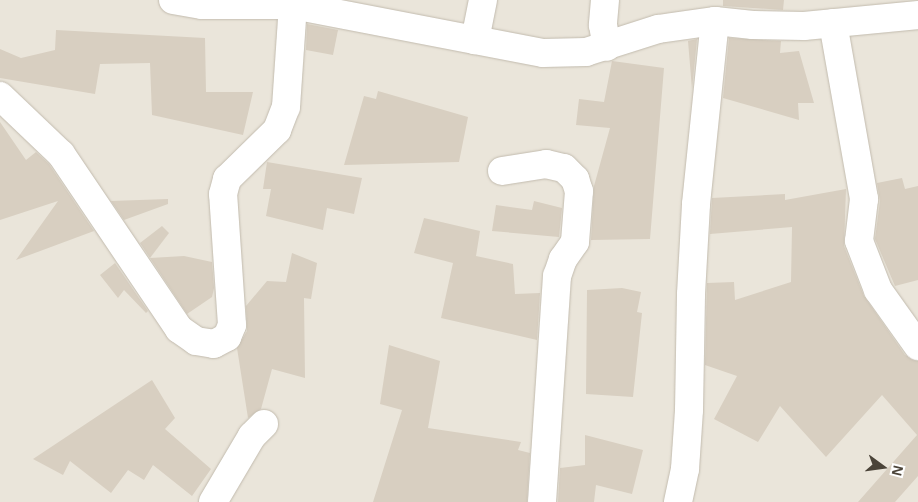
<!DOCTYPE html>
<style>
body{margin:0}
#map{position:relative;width:918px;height:502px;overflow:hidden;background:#f6f3ec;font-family:Helvetica,sans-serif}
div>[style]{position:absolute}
.residential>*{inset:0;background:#eae5da}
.building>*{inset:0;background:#d8cfc1}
.roads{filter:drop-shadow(0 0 1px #c2bbae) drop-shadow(0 0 1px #c2bbae)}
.minor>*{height:28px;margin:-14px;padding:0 14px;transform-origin:14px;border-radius:14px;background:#fff}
span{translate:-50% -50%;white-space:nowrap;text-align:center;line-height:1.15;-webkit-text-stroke:4px #fff;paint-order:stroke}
.north{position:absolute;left:858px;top:442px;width:50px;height:50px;-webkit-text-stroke:4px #fff;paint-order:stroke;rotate:104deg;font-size:14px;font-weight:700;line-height:20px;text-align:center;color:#4b4439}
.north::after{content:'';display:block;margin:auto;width:18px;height:22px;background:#4b4439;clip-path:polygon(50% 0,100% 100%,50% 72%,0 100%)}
</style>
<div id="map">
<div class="residential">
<i style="clip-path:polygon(0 0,918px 0,918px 502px,0 502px)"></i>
</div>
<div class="building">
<i style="clip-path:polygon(723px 0,784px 0,783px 10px,723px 6px)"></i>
<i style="clip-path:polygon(307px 24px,338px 30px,333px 55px,306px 50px)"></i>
<i style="clip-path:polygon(56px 30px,205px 38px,206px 92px,253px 92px,243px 135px,152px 115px,150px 63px,100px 64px,95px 94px,0 78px,0 49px,21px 58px,55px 50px)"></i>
<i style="clip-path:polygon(729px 38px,781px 41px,780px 53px,799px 51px,814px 103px,798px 103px,799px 120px,723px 98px)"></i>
<i style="clip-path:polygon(697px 39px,692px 89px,688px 41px)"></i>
<i style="clip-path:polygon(612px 61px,664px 68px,650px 239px,591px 240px,594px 186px,610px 128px,576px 125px,579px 99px,604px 102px)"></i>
<i style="clip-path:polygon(378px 91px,468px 117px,459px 162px,344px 165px,364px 96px,376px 99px)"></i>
<i style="clip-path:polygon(0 122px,26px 160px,36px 152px,49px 164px,94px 231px,16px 260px,58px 201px,0 220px)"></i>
<i style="clip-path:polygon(267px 162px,362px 178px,354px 214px,327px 208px,323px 230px,266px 216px,271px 189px,263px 189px)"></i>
<i style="clip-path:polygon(902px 178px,905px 189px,918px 186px,918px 280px,895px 286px,875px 239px,880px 201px,877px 183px)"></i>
<i style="clip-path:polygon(846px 189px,844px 246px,864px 296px,905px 355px,918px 361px,918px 476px,895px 502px,858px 502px,917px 435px,882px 395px,826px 457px,780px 406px,758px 442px,714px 419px,737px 376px,705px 365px,707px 283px,734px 282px,735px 300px,791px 282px,792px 227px,710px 234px,712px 198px,785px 194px,785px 200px)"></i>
<i style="clip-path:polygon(168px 199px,168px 204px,124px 220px,111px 201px)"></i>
<i style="clip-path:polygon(534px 201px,562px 208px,559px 237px,492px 231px,496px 205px,532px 210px)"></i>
<i style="clip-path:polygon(424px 218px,480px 231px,476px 256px,513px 264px,515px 294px,540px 293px,537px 340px,441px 318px,453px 263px,414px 253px)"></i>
<i style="clip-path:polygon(162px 226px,169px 233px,150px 258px,140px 243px)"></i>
<i style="clip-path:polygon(292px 253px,317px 263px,311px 299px,304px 298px,305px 378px,272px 369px,261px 409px,248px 418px,237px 348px,247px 331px,246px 306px,267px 281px,286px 282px)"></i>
<i style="clip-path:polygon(184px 256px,212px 262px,214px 288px,212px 297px,187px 314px,150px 258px)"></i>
<i style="clip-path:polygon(115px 263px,148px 311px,146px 313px,124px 290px,118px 298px,100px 275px)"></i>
<i style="clip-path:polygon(622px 288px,641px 292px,637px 312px,642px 313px,633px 397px,586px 394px,587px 290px)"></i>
<i style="clip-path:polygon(389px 345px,440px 361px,428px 428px,521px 442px,518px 450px,530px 453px,527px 502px,373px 502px,402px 410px,380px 404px)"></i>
<i style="clip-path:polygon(152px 380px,175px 418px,165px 429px,211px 469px,192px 496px,153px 465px,144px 480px,128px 470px,111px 493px,70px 461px,63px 475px,33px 459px)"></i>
<i style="clip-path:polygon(585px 435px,643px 450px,632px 494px,596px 485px,594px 502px,558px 502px,560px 468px,585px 465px)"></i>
</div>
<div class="roads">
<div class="minor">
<i style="left:173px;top:0;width:29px;rotate:10deg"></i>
<i style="left:202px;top:5px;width:91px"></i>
<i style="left:293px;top:5px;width:185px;rotate:10.9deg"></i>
<i style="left:483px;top:0;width:41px;rotate:101.3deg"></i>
<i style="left:475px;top:40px;width:69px;rotate:10.8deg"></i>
<i style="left:543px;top:53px;width:43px;rotate:-1.3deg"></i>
<i style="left:586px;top:52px;width:76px;rotate:-17.7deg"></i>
<i style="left:658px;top:29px;width:58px;rotate:-8deg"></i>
<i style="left:715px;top:21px;width:38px;rotate:6deg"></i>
<i style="left:753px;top:25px;width:51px;rotate:1.1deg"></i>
<i style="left:804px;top:26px;width:115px;rotate:-5.5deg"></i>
<i style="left:605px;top:0;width:25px;rotate:95deg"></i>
<i style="left:603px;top:25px;width:22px;rotate:80deg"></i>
<i style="left:833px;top:23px;width:179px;rotate:80deg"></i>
<i style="left:864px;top:199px;width:42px;rotate:96.8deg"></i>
<i style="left:859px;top:241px;width:53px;rotate:68.8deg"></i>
<i style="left:878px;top:290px;width:69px;rotate:54.5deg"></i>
<i style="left:0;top:96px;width:84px;rotate:43.6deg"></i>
<i style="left:61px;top:154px;width:211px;rotate:56deg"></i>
<i style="left:179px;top:329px;width:21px;rotate:35deg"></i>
<i style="left:196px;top:341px;width:18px;rotate:9deg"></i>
<i style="left:214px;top:344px;width:15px;rotate:-28deg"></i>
<i style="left:227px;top:337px;width:13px;rotate:-67deg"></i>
<i style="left:232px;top:325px;width:131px;rotate:-93.9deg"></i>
<i style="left:223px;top:194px;width:16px;rotate:-75deg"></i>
<i style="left:227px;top:179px;width:70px;rotate:-44.4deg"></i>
<i style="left:277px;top:130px;width:25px;rotate:-69deg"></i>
<i style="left:286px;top:107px;width:102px;rotate:-86.1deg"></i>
<i style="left:502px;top:171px;width:45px;rotate:-9deg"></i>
<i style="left:546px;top:164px;width:18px;rotate:13deg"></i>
<i style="left:564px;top:168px;width:16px;rotate:45deg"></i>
<i style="left:575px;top:179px;width:13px;rotate:72deg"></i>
<i style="left:579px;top:191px;width:51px;rotate:94.5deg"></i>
<i style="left:575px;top:242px;width:21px;rotate:125deg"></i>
<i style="left:563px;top:259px;width:18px;rotate:109deg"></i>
<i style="left:557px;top:276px;width:226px;rotate:93.8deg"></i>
<i style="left:213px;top:502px;width:77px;rotate:-59.4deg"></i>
<i style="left:252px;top:436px;width:17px;rotate:-45deg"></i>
<i style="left:678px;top:502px;width:34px;rotate:-78deg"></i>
<i style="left:685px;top:469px;width:59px;rotate:-86.1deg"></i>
<i style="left:689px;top:410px;width:116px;rotate:-89deg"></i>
<i style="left:691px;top:294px;width:90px;rotate:-86.8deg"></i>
<i style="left:696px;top:204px;width:184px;rotate:-84.1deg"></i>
</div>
</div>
<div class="north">N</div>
</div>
